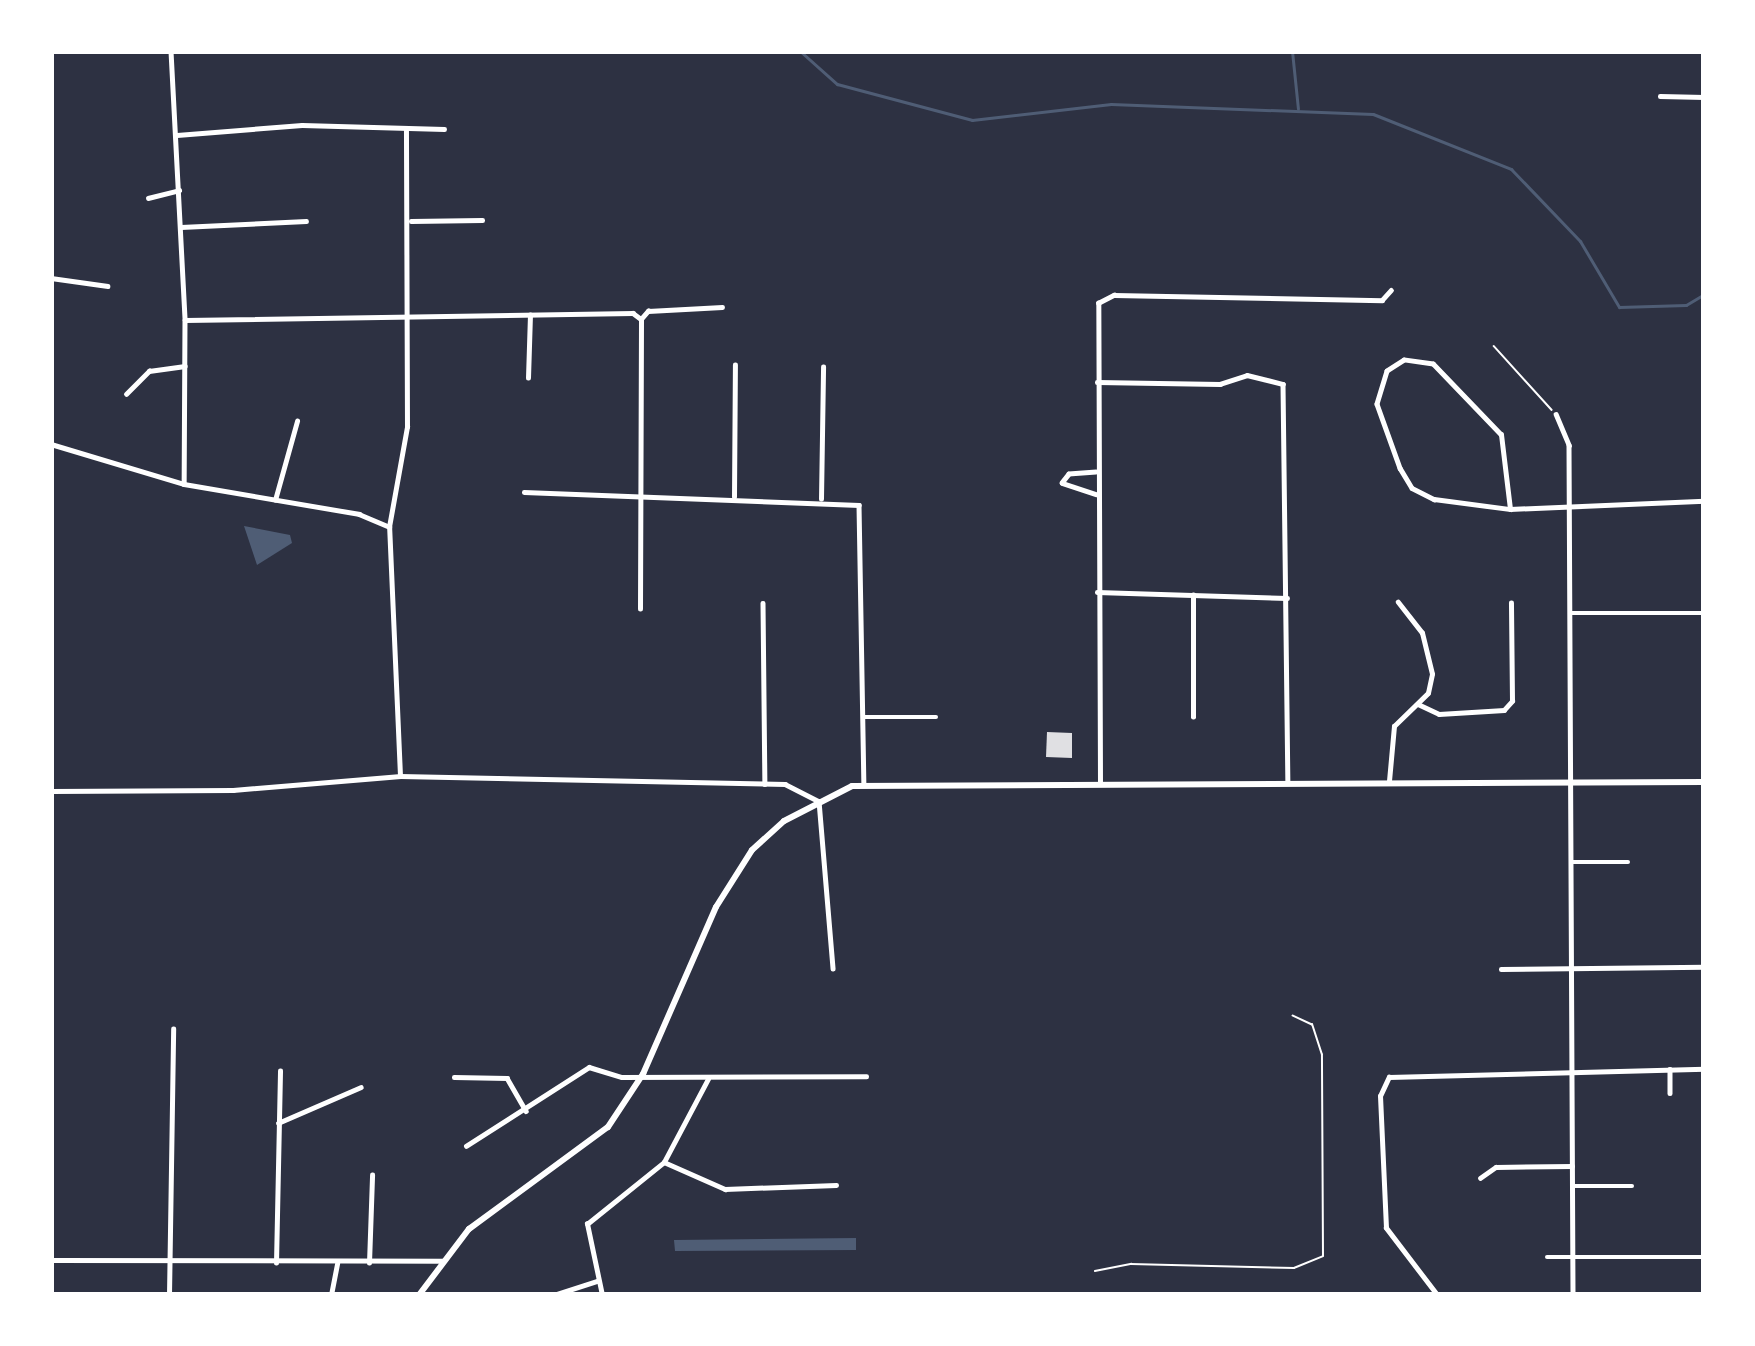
<!DOCTYPE html>
<style>
body{margin:0}
#map{position:relative;width:1755px;height:1346px;overflow:hidden;background:#2d3142;font-family:"Golos Text",sans-serif}
div>[style]{position:absolute}
.water>*{inset:0;background:#4f5d75}
.stream>*{height:3px;margin:-1.5px;padding:0 1.5px;transform-origin:1.5px;border-radius:1.5px;background:#4f5d75}
.building>*{inset:0;background:#e0e0e3}
.path>*{height:1.5px;margin:-0.75px;padding:0 0.75px;transform-origin:0.75px;border-radius:0.75px;background:#fff}
.service>*{height:1.5px;margin:-0.75px;padding:0 0.75px;transform-origin:0.75px;border-radius:0.75px;background:#fff}
.minor>*{height:4.5px;margin:-2.25px;padding:0 2.25px;transform-origin:2.25px;border-radius:2.25px;background:#fff}
.tertiary>*{height:4.5px;margin:-2.25px;padding:0 2.25px;transform-origin:2.25px;border-radius:2.25px;background:#fff}
.secondary>*{height:6px;margin:-3px;padding:0 3px;transform-origin:3px;border-radius:3px;background:#fff}
span{translate:-50% -50%;white-space:nowrap;text-align:center;line-height:1.15;-webkit-text-stroke:10px #fff;paint-order:stroke}
.frame{position:absolute;inset:0;border:54px solid #fff;pointer-events:none}
</style>
<div id="map">
<div class="water">
<i style="clip-path:polygon(244px 526px,290px 535px,292px 543px,257px 565px)"></i>
<i style="clip-path:polygon(856px 1238px,856px 1250px,675px 1251px,674px 1240px)"></i>
</div>
<div class="stream">
<i style="left:800px;top:51px;width:50px;rotate:41.7deg"></i>
<i style="left:837px;top:84px;width:140px;rotate:14.9deg"></i>
<i style="left:972px;top:120px;width:140px;rotate:-6.6deg"></i>
<i style="left:1111px;top:104px;width:262px;rotate:2.2deg"></i>
<i style="left:1373px;top:114px;width:149px;rotate:21.7deg"></i>
<i style="left:1511px;top:169px;width:100px;rotate:46.2deg"></i>
<i style="left:1580px;top:241px;width:77px;rotate:59.4deg"></i>
<i style="left:1619px;top:307px;width:67px;rotate:-1.7deg"></i>
<i style="left:1686px;top:305px;width:21px;rotate:-31deg"></i>
<i style="left:1292px;top:51px;width:58px;rotate:84.1deg"></i>
</div>
<div class="building">
<i style="clip-path:polygon(1047px 732px,1072px 733px,1072px 758px,1046px 757px)"></i>
</div>
<div class="path">
<i style="left:1095px;top:1271px;width:37px;rotate:-11deg"></i>
<i style="left:1131px;top:1264px;width:163px;rotate:1.4deg"></i>
<i style="left:1294px;top:1268px;width:31px;rotate:-22deg"></i>
<i style="left:1323px;top:1256px;width:201px;rotate:-90.3deg"></i>
<i style="left:1322px;top:1055px;width:32px;rotate:-108deg"></i>
<i style="left:1312px;top:1025px;width:21px;rotate:-155deg"></i>
</div>
<div class="service">
<i style="left:1494px;top:346px;width:86px;rotate:47.8deg"></i>
</div>
<div class="minor">
<i style="left:171px;top:51px;width:269px;rotate:87deg"></i>
<i style="left:185px;top:320px;width:164px;rotate:90.3deg"></i>
<i style="left:1660px;top:96px;width:44px;rotate:1.3deg"></i>
<i style="left:177px;top:135px;width:125px;rotate:-4.6deg"></i>
<i style="left:302px;top:125px;width:142px;rotate:1.6deg"></i>
<i style="left:148px;top:198px;width:32px;rotate:-14deg"></i>
<i style="left:411px;top:221px;width:71px;rotate:-0.8deg"></i>
<i style="left:181px;top:227px;width:125px;rotate:-2.7deg"></i>
<i style="left:51px;top:278px;width:57px;rotate:8.1deg"></i>
<i style="left:185px;top:320px;width:448px;rotate:-0.9deg"></i>
<i style="left:633px;top:313px;width:10px;rotate:37deg"></i>
<i style="left:641px;top:319px;width:11px;rotate:-49deg"></i>
<i style="left:648px;top:311px;width:74px;rotate:-3.1deg"></i>
<i style="left:528px;top:378px;width:63px;rotate:-88.2deg"></i>
<i style="left:1097px;top:382px;width:123px;rotate:0.9deg"></i>
<i style="left:1220px;top:384px;width:28px;rotate:-18deg"></i>
<i style="left:1247px;top:375px;width:37px;rotate:14deg"></i>
<i style="left:1283px;top:384px;width:399px;rotate:89.3deg"></i>
<i style="left:126px;top:394px;width:33px;rotate:-45deg"></i>
<i style="left:149px;top:371px;width:36px;rotate:-8deg"></i>
<i style="left:1556px;top:414px;width:34px;rotate:67deg"></i>
<i style="left:1569px;top:445px;width:850px;rotate:89.73deg"></i>
<i style="left:51px;top:444px;width:139px;rotate:16.7deg"></i>
<i style="left:184px;top:484px;width:178px;rotate:9.7deg"></i>
<i style="left:359px;top:514px;width:33px;rotate:23deg"></i>
<i style="left:1096px;top:472px;width:27px;rotate:176deg"></i>
<i style="left:1069px;top:474px;width:11px;rotate:128deg"></i>
<i style="left:1062px;top:483px;width:36px;rotate:18deg"></i>
<i style="left:524px;top:492px;width:335px;rotate:2.2deg"></i>
<i style="left:859px;top:505px;width:278px;rotate:89deg"></i>
<i style="left:734px;top:497px;width:132px;rotate:-89.6deg"></i>
<i style="left:821px;top:499px;width:132px;rotate:-89.1deg"></i>
<i style="left:275px;top:500px;width:82px;rotate:-74.4deg"></i>
<i style="left:1510px;top:509px;width:75px;rotate:-96.9deg"></i>
<i style="left:1501px;top:435px;width:98px;rotate:-133.8deg"></i>
<i style="left:1433px;top:364px;width:29px;rotate:-172deg"></i>
<i style="left:1404px;top:360px;width:20px;rotate:147deg"></i>
<i style="left:1387px;top:371px;width:34px;rotate:107deg"></i>
<i style="left:1377px;top:404px;width:68px;rotate:70.2deg"></i>
<i style="left:1400px;top:468px;width:23px;rotate:59deg"></i>
<i style="left:1412px;top:488px;width:25px;rotate:27deg"></i>
<i style="left:1434px;top:499px;width:77px;rotate:7.5deg"></i>
<i style="left:1510px;top:509px;width:194px;rotate:-2.4deg"></i>
<i style="left:1097px;top:592px;width:190px;rotate:1.8deg"></i>
<i style="left:763px;top:603px;width:181px;rotate:89.4deg"></i>
<i style="left:640px;top:609px;width:290px;rotate:-89.8deg"></i>
<i style="left:1571px;top:613px;width:133px"></i>
<i style="left:1418px;top:704px;width:23px;rotate:25deg"></i>
<i style="left:1439px;top:714px;width:65px;rotate:-3.5deg"></i>
<i style="left:1504px;top:710px;width:12px;rotate:-48deg"></i>
<i style="left:1512px;top:701px;width:98px;rotate:-90.6deg"></i>
<i style="left:864px;top:717px;width:72px"></i>
<i style="left:1193px;top:717px;width:122px;rotate:-90deg"></i>
<i style="left:1389px;top:781px;width:55px;rotate:-84.8deg"></i>
<i style="left:1394px;top:726px;width:47px;rotate:-44.1deg"></i>
<i style="left:1428px;top:693px;width:19px;rotate:-78deg"></i>
<i style="left:1432px;top:674px;width:42px;rotate:-103.7deg"></i>
<i style="left:1422px;top:633px;width:39px;rotate:-128deg"></i>
<i style="left:1100px;top:783px;width:480px;rotate:-90.2deg"></i>
<i style="left:1098px;top:303px;width:18px;rotate:-27deg"></i>
<i style="left:1114px;top:295px;width:268px;rotate:1.1deg"></i>
<i style="left:1382px;top:300px;width:13px;rotate:-48deg"></i>
<i style="left:51px;top:791px;width:182px;rotate:-0.3deg"></i>
<i style="left:233px;top:790px;width:168px;rotate:-4.8deg"></i>
<i style="left:400px;top:776px;width:249px;rotate:-92.5deg"></i>
<i style="left:389px;top:527px;width:102px;rotate:-79.8deg"></i>
<i style="left:407px;top:427px;width:296px;rotate:-90.2deg"></i>
<i style="left:819px;top:801px;width:168px;rotate:85.2deg"></i>
<i style="left:1572px;top:862px;width:56px"></i>
<i style="left:1501px;top:969px;width:203px;rotate:-0.6deg"></i>
<i style="left:1670px;top:1069px;width:24px;rotate:90deg"></i>
<i style="left:454px;top:1077px;width:53px;rotate:1.1deg"></i>
<i style="left:507px;top:1078px;width:38px;rotate:60deg"></i>
<i style="left:278px;top:1123px;width:90px;rotate:-23.4deg"></i>
<i style="left:466px;top:1146px;width:146px;rotate:-32.7deg"></i>
<i style="left:589px;top:1067px;width:34px;rotate:17deg"></i>
<i style="left:622px;top:1077px;width:244px;rotate:-0.2deg"></i>
<i style="left:664px;top:1162px;width:67px;rotate:23.9deg"></i>
<i style="left:725px;top:1189px;width:111px;rotate:-2.1deg"></i>
<i style="left:1480px;top:1178px;width:19px;rotate:-35deg"></i>
<i style="left:1496px;top:1167px;width:76px;rotate:-0.8deg"></i>
<i style="left:1572px;top:1186px;width:60px"></i>
<i style="left:1547px;top:1257px;width:157px"></i>
<i style="left:51px;top:1260px;width:392px;rotate:0.1deg"></i>
<i style="left:276px;top:1263px;width:192px;rotate:-88.8deg"></i>
<i style="left:369px;top:1263px;width:88px;rotate:-88deg"></i>
<i style="left:169px;top:1295px;width:266px;rotate:-89.1deg"></i>
<i style="left:331px;top:1295px;width:32px;rotate:-79deg"></i>
<i style="left:554px;top:1295px;width:45px;rotate:-18deg"></i>
<i style="left:602px;top:1295px;width:73px;rotate:-101.9deg"></i>
<i style="left:587px;top:1224px;width:99px;rotate:-38.8deg"></i>
<i style="left:664px;top:1162px;width:94px;rotate:-62.1deg"></i>
<i style="left:1437px;top:1295px;width:84px;rotate:-127.3deg"></i>
<i style="left:1386px;top:1228px;width:132px;rotate:-92.6deg"></i>
<i style="left:1380px;top:1096px;width:21px;rotate:-65deg"></i>
<i style="left:1389px;top:1077px;width:315px;rotate:-1.5deg"></i>
</div>
<div class="tertiary">
<i style="left:400px;top:776px;width:385px;rotate:1.2deg"></i>
<i style="left:785px;top:784px;width:38px;rotate:27deg"></i>
</div>
<div class="secondary">
<i style="left:419px;top:1295px;width:83px;rotate:-52.9deg"></i>
<i style="left:469px;top:1229px;width:172px;rotate:-36.3deg"></i>
<i style="left:608px;top:1127px;width:64px;rotate:-56.6deg"></i>
<i style="left:643px;top:1074px;width:182px;rotate:-66.4deg"></i>
<i style="left:716px;top:907px;width:67px;rotate:-57.7deg"></i>
<i style="left:752px;top:850px;width:43px;rotate:-42.2deg"></i>
<i style="left:784px;top:821px;width:76px;rotate:-27.2deg"></i>
<i style="left:852px;top:786px;width:852px;rotate:-0.27deg"></i>
</div>
<div class="frame"></div>
</div>
